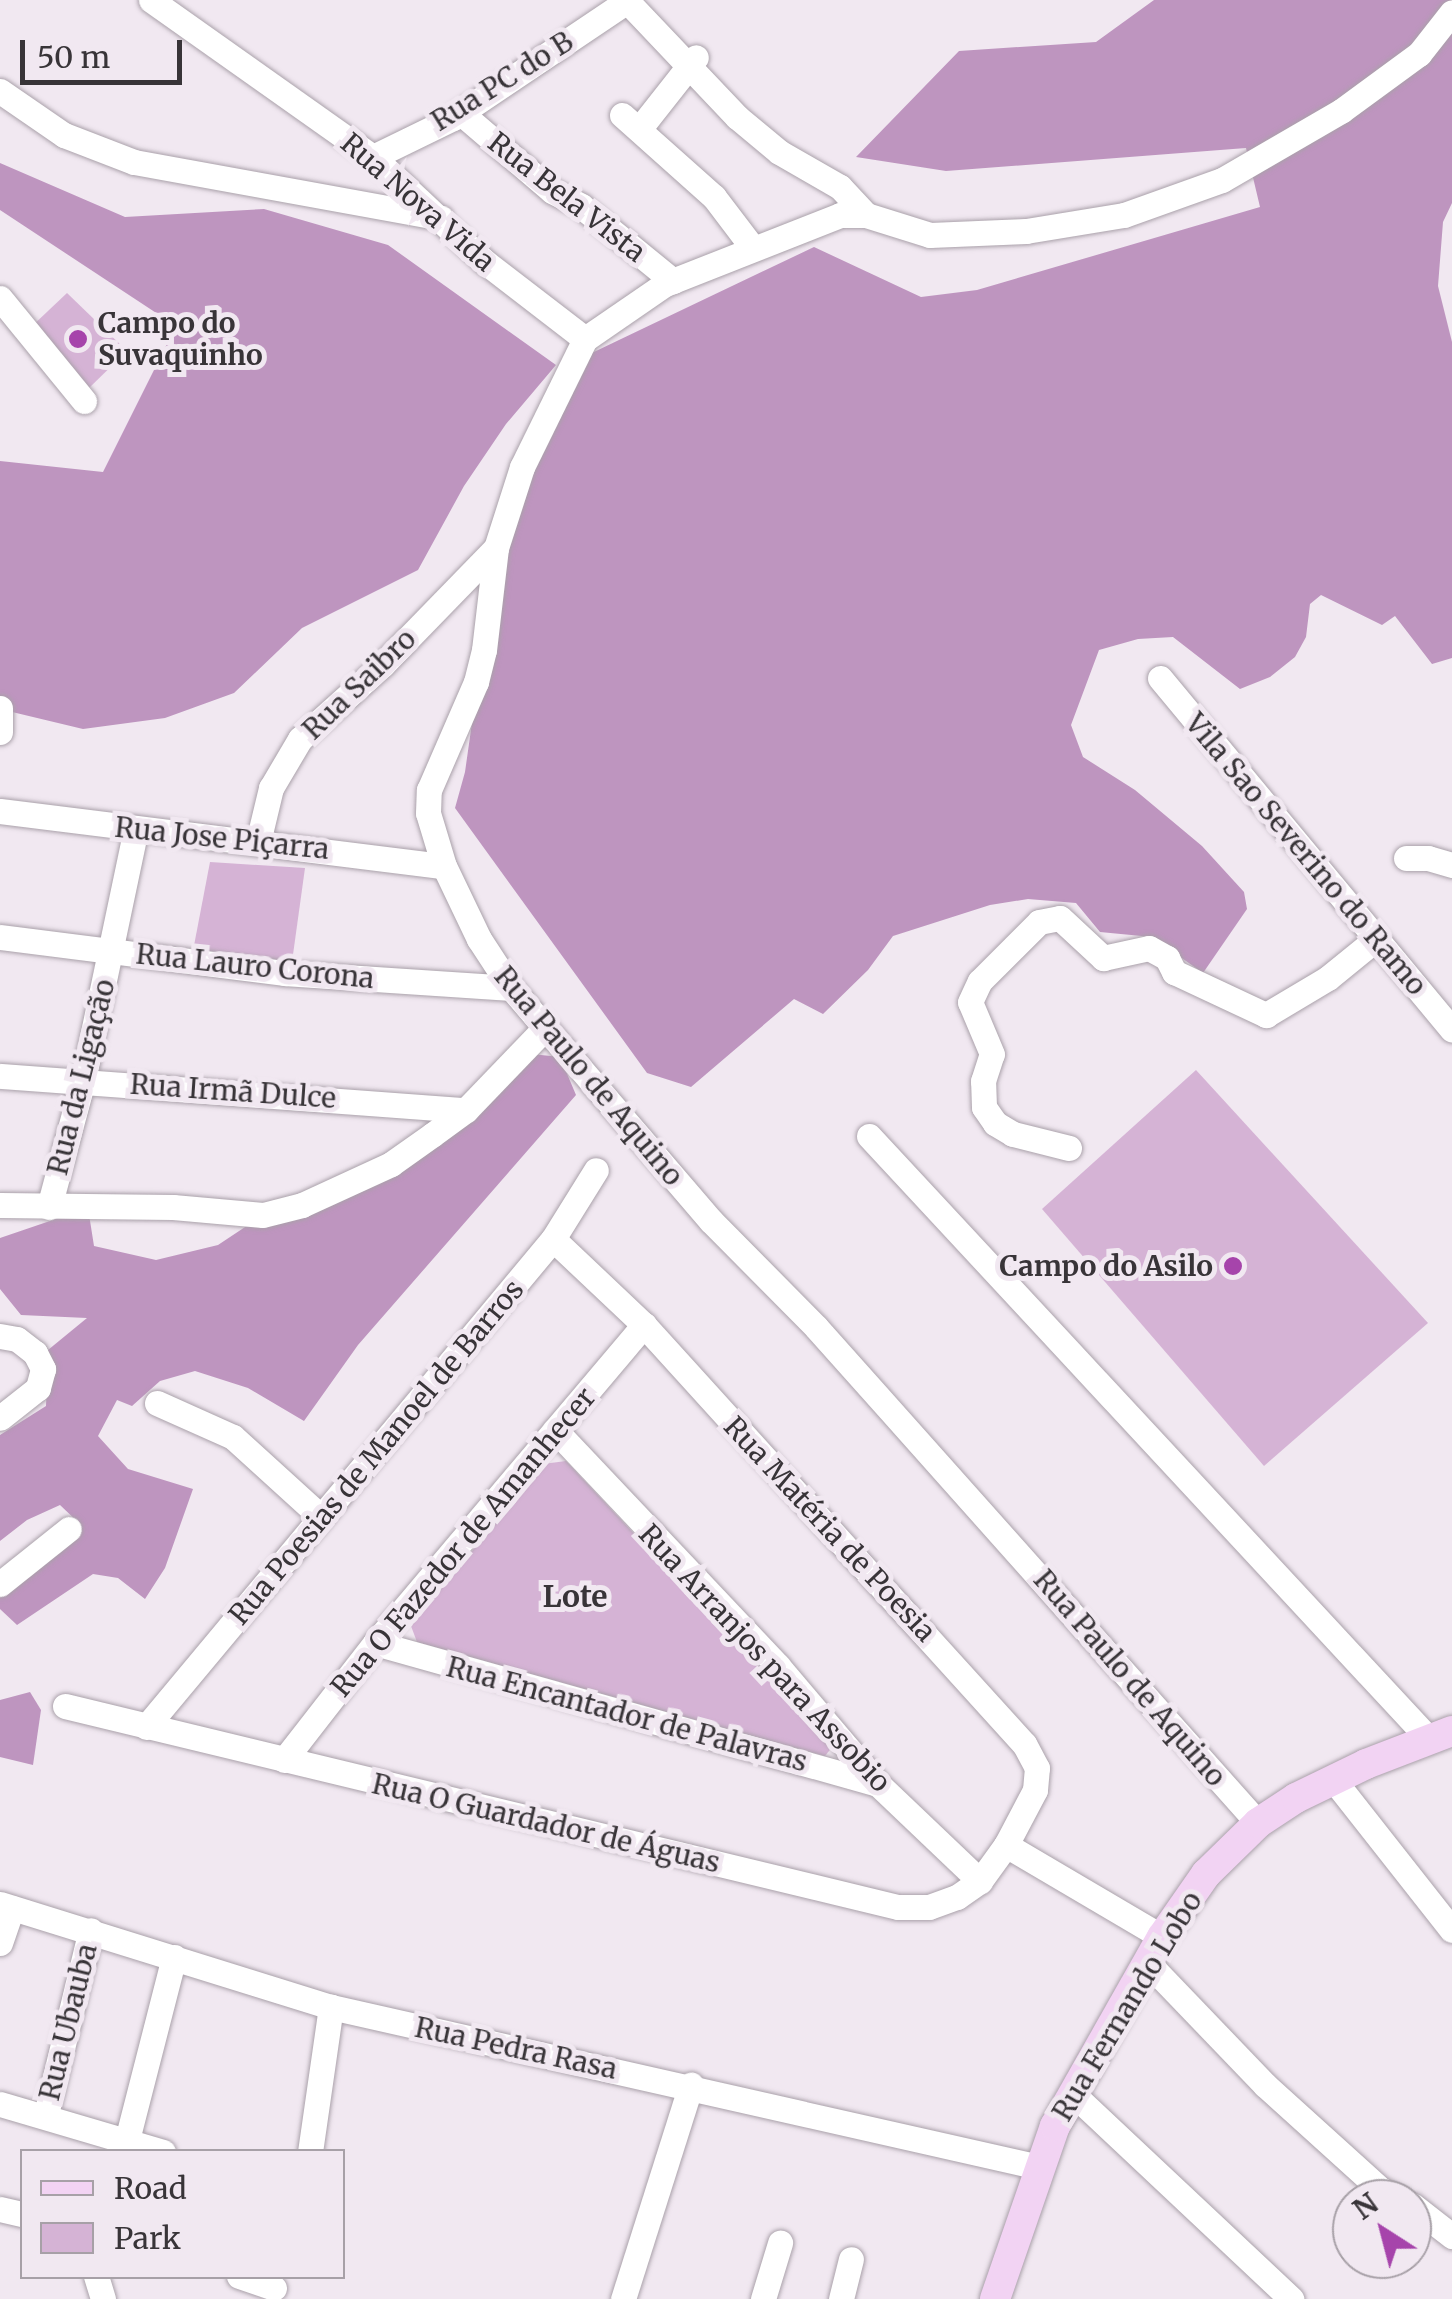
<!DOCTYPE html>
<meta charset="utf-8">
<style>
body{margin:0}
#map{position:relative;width:1452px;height:2299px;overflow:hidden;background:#f1e8f1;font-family:Merriweather,serif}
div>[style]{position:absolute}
.green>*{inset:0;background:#d5b3d5}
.forest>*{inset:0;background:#be95bf}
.roads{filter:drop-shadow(0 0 2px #aaa1aa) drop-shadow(0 0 2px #aaa1aa)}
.minor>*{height:25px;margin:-12.5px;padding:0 12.5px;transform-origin:12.5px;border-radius:12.5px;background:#fff}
.major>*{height:30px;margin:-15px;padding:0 15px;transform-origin:15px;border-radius:15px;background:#f2d3f3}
.dots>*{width:28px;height:28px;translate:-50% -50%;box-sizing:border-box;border:5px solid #f1e8f1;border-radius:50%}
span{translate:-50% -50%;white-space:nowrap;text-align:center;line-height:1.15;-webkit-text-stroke:10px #f1e8f1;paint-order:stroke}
.street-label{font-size:28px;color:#383438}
.poi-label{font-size:28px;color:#383438;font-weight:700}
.left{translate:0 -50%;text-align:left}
.right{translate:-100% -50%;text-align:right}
.neighbourhood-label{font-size:30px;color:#383438;font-weight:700}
.legend{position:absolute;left:20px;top:2149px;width:325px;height:130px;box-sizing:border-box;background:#f1e8f1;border:2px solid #a7a0a7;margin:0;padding:12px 18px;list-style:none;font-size:30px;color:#383438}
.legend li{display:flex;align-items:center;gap:20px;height:50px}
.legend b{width:50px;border:2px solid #a7a0a7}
.north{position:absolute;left:1332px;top:2179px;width:100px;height:100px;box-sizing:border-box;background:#f1e8f1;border:2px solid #a7a0a7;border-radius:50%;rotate:324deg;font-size:28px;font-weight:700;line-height:40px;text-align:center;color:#383438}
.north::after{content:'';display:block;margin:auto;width:35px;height:45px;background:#a644ab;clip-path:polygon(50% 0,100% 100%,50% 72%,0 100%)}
.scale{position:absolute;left:20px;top:40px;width:162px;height:45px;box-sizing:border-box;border:5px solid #383438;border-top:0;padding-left:12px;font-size:30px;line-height:35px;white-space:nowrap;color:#383438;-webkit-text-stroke:8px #f1e8f1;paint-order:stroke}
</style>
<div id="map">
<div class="green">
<i style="clip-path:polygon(67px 293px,127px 351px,88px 389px,30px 328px)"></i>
<i style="clip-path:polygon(210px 862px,305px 868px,291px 969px,192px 956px)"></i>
<i style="clip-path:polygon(1196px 1070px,1428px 1323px,1264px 1466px,1042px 1209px)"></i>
<i style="clip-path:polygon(566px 1461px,833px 1746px,825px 1756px,417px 1642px,411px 1626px,543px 1464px)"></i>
</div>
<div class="forest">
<i style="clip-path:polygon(1154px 0,1452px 0,1452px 203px,1443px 222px,1438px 286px,1452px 342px,1452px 658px,1432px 664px,1395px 616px,1382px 625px,1321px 595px,1310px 604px,1306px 637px,1295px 657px,1270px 677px,1240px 689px,1173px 637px,1138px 639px,1099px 650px,1071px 725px,1083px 757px,1135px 790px,1202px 846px,1244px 892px,1247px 909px,1203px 973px,1152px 937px,1100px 932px,1076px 903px,1028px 899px,990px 905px,893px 936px,868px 970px,823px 1014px,794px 999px,691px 1087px,647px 1073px,455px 808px,465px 772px,493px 575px,575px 361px,814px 247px,921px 297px,977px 290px,1260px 207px,1246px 148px,946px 171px,856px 157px,959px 51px,1096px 42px)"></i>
<i style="clip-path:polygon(0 163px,125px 217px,264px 209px,388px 245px,556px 365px,506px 424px,464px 486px,418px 570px,302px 628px,234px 693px,165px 718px,83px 729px,8px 711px,0 706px,0 461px,103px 472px,176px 326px,0 210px)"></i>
<i style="clip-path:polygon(522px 1053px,560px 1057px,576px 1095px,358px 1345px,304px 1421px,248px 1388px,195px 1371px,160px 1381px,132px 1406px,117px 1400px,98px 1436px,128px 1469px,193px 1489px,165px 1568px,145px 1599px,118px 1578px,93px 1574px,17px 1625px,0 1609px,0 1598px,81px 1525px,60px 1505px,27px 1520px,0 1541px,0 1435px,46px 1406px,48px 1350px,87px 1318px,21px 1315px,0 1289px,0 1238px,88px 1208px,94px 1246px,156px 1260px,218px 1245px,263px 1215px,391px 1164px)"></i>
<i style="clip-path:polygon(30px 1692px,41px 1710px,33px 1765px,0 1757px,0 1700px)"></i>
</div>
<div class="roads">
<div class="minor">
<i style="left:151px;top:0;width:272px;rotate:35.3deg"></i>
<i style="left:373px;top:157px;width:154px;rotate:43.2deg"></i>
<i style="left:485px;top:262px;width:126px;rotate:37.6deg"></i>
<i style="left:0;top:91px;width:78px;rotate:34.5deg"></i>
<i style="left:64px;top:135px;width:75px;rotate:21.1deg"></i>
<i style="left:134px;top:162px;width:312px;rotate:10.3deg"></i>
<i style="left:461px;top:113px;width:120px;rotate:40.6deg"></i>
<i style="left:552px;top:191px;width:33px;rotate:27deg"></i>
<i style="left:581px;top:206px;width:119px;rotate:39.2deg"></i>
<i style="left:622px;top:115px;width:123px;rotate:41.7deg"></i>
<i style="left:714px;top:197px;width:63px;rotate:52.8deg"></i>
<i style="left:640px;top:128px;width:90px;rotate:-51.7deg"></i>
<i style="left:373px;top:157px;width:89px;rotate:-26deg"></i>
<i style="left:453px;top:118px;width:210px;rotate:-33.9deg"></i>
<i style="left:627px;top:1px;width:160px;rotate:46.5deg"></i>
<i style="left:737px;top:117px;width:55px;rotate:39.8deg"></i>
<i style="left:779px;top:152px;width:70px;rotate:29.8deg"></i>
<i style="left:840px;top:187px;width:38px;rotate:47deg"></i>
<i style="left:0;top:298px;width:133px;rotate:50.8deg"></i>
<i style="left:1160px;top:678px;width:457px;rotate:50.3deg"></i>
<i style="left:0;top:708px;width:24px;rotate:90deg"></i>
<i style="left:0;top:811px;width:447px;rotate:7.1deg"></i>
<i style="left:258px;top:842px;width:56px;rotate:-76.5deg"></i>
<i style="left:271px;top:788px;width:57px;rotate:-59.4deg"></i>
<i style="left:300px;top:739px;width:112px;rotate:-42.1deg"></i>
<i style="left:383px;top:664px;width:162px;rotate:-45.8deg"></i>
<i style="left:1406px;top:858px;width:22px"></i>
<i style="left:1428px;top:858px;width:25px;rotate:16deg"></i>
<i style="left:0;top:937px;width:287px;rotate:7.2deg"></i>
<i style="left:285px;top:973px;width:226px;rotate:3.8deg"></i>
<i style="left:0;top:1076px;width:467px;rotate:4.2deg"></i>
<i style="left:869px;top:1136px;width:823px;rotate:47.12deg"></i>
<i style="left:1069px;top:1148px;width:58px;rotate:-166deg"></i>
<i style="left:1013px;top:1134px;width:21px;rotate:-149deg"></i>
<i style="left:995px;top:1123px;width:19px;rotate:-125deg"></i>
<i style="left:984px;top:1107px;width:26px;rotate:-92deg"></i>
<i style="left:983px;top:1081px;width:28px;rotate:-72deg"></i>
<i style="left:992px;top:1054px;width:56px;rotate:-112.9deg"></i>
<i style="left:970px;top:1002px;width:23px;rotate:-65deg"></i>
<i style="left:980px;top:981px;width:83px;rotate:-45deg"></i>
<i style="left:1039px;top:922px;width:21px;rotate:-11deg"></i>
<i style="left:1060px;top:918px;width:59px;rotate:42.9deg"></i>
<i style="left:1103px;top:958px;width:47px;rotate:-12.3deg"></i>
<i style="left:1149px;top:948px;width:21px;rotate:29deg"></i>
<i style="left:1167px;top:958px;width:16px;rotate:63deg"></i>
<i style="left:1174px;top:972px;width:102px;rotate:25.1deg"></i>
<i style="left:1266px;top:1015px;width:72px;rotate:-30.8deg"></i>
<i style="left:1328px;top:978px;width:62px;rotate:-39.1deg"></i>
<i style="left:0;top:1205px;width:173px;rotate:0.7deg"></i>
<i style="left:173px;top:1207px;width:90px;rotate:5.1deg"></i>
<i style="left:263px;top:1215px;width:40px;rotate:-14.4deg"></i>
<i style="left:302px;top:1205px;width:98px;rotate:-24.7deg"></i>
<i style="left:391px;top:1164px;width:50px;rotate:-35.3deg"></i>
<i style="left:432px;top:1135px;width:42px;rotate:-36.3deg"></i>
<i style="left:466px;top:1110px;width:112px;rotate:-46.1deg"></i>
<i style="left:49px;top:1207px;width:131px;rotate:-75deg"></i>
<i style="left:83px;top:1080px;width:257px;rotate:-78.1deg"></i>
<i style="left:0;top:1336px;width:17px;rotate:10deg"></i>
<i style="left:17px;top:1339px;width:23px;rotate:38deg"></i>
<i style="left:35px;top:1353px;width:18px;rotate:63deg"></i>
<i style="left:43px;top:1369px;width:20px;rotate:105deg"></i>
<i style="left:38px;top:1388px;width:48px;rotate:141.7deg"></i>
<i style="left:157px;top:1403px;width:83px;rotate:24.1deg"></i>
<i style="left:233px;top:1437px;width:119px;rotate:42.3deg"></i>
<i style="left:555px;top:1430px;width:325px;rotate:46.6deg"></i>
<i style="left:778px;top:1666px;width:155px;rotate:49.7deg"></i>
<i style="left:878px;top:1784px;width:141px;rotate:43.6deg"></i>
<i style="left:0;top:1584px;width:88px;rotate:-38.6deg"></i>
<i style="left:375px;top:1643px;width:522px;rotate:15.66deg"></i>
<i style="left:65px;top:1706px;width:857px;rotate:13.57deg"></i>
<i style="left:898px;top:1907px;width:31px"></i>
<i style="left:929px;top:1907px;width:30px;rotate:-20deg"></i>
<i style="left:957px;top:1897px;width:28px;rotate:-35deg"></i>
<i style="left:980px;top:1881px;width:44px;rotate:-54.2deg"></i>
<i style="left:1006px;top:1845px;width:62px;rotate:-62.2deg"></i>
<i style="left:1035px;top:1790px;width:22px;rotate:-85deg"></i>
<i style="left:1037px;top:1768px;width:27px;rotate:-118deg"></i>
<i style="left:1024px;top:1744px;width:566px;rotate:-132.21deg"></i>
<i style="left:644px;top:1325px;width:125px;rotate:-136.6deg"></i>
<i style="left:146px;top:1727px;width:635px;rotate:-50.17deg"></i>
<i style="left:553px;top:1239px;width:81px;rotate:-58.1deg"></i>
<i style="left:284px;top:1760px;width:148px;rotate:-52.1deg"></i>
<i style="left:375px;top:1643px;width:417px;rotate:-49.8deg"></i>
<i style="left:1333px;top:1779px;width:192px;rotate:51.8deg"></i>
<i style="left:1258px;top:1823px;width:664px;rotate:-131.71deg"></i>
<i style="left:816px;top:1327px;width:149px;rotate:-134.7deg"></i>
<i style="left:711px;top:1221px;width:307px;rotate:-130.6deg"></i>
<i style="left:511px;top:988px;width:59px;rotate:-123.1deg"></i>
<i style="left:479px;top:939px;width:81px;rotate:-115.6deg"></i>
<i style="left:444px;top:866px;width:55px;rotate:-106.8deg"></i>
<i style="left:428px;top:813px;width:23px;rotate:-88deg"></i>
<i style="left:429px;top:790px;width:118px;rotate:-66.5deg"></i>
<i style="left:476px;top:682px;width:33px;rotate:-76deg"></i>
<i style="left:484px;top:650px;width:103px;rotate:-83.3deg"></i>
<i style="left:496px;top:548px;width:85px;rotate:-72.2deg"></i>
<i style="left:522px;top:467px;width:143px;rotate:-63.8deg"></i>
<i style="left:585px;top:339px;width:97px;rotate:-34.5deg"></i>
<i style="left:665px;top:284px;width:188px;rotate:-21.5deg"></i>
<i style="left:840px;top:215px;width:26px"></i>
<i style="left:866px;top:215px;width:67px;rotate:17.4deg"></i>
<i style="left:930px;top:235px;width:96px;rotate:-2.4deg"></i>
<i style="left:1026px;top:231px;width:99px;rotate:-9.3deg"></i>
<i style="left:1124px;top:215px;width:104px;rotate:-19.7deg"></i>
<i style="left:1222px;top:180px;width:138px;rotate:-30.1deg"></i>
<i style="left:1341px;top:111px;width:97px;rotate:-36.2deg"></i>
<i style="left:1419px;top:54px;width:53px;rotate:-51.8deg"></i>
<i style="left:1006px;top:1845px;width:181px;rotate:30.5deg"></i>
<i style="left:0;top:1904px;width:347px;rotate:17.3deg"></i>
<i style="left:331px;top:2007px;width:726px;rotate:12.73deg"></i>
<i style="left:0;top:1943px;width:37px;rotate:-71deg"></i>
<i style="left:1147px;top:1962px;width:170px;rotate:46.2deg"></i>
<i style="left:1265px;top:2085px;width:155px;rotate:42.1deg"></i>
<i style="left:1380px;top:2189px;width:23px;rotate:25deg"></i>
<i style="left:1072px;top:2093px;width:301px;rotate:43.2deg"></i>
<i style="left:0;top:2104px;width:170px;rotate:16.4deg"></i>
<i style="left:46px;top:2114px;width:189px;rotate:-76.3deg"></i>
<i style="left:127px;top:2140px;width:189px;rotate:-75.6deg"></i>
<i style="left:310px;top:2152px;width:147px;rotate:-81.8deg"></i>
<i style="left:1412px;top:2205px;width:51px;rotate:37.8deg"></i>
<i style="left:0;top:2209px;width:23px;rotate:13deg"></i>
<i style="left:96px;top:2276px;width:24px;rotate:73deg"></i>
<i style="left:239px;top:2276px;width:37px;rotate:19deg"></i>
<i style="left:623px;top:2299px;width:225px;rotate:-72.4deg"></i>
<i style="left:763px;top:2299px;width:59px;rotate:-73.1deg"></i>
<i style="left:841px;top:2299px;width:41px;rotate:-76deg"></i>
</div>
<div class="major">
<i style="left:995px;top:2299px;width:183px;rotate:-70.9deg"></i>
<i style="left:1055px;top:2126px;width:217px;rotate:-60.5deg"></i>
<i style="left:1162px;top:1937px;width:77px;rotate:-55.1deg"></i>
<i style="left:1206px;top:1874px;width:73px;rotate:-44.4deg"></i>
<i style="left:1258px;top:1823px;width:45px;rotate:-33.3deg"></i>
<i style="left:1296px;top:1798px;width:78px;rotate:-25.9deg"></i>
<i style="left:1366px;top:1764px;width:92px;rotate:-21deg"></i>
</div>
</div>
<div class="dots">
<i style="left:78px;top:339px;background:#a644ab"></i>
<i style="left:1233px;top:1266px;background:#a644ab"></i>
</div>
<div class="street-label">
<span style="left:502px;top:81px;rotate:-32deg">Rua PC do B</span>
<span style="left:567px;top:197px;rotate:38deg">Rua Bela Vista</span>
<span style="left:418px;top:202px;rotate:41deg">Rua Nova Vida</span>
<span style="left:359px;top:684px;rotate:-44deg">Rua Saibro</span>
<span style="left:222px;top:838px;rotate:6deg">Rua Jose Piçarra</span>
<span style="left:1306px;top:854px;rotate:50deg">Vila Sao Severino do Ramo</span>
<span style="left:255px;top:966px;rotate:6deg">Rua Lauro Corona</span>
<span style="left:589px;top:1076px;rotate:50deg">Rua Paulo de Aquino</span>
<span style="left:81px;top:1077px;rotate:-76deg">Rua da Ligação</span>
<span style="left:233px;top:1091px;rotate:4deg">Rua Irmã Dulce</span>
<span style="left:376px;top:1452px;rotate:-50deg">Rua Poesias de Manoel de Barros</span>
<span style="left:830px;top:1529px;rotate:47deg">Rua Matéria de Poesia</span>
<span style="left:463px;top:1542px;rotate:-50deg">Rua O Fazedor de Amanhecer</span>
<span style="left:765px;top:1658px;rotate:47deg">Rua Arranjos para Assobio</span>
<span style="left:1130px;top:1678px;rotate:49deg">Rua Paulo de Aquino</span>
<span style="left:627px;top:1714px;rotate:15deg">Rua Encantador de Palavras</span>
<span style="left:546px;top:1823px;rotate:13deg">Rua O Guardador de Águas</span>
<span style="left:1127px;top:2006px;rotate:-59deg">Rua Fernando Lobo</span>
<span style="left:68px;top:2022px;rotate:-76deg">Rua Ubauba</span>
<span style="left:516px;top:2048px;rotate:12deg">Rua Pedra Rasa</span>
</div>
<div class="poi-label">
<span class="left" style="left:98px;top:339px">Campo do<br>Suvaquinho</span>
<span class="right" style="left:1213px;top:1266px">Campo do Asilo</span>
</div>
<div class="neighbourhood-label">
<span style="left:575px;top:1596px">Lote</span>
</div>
<ul class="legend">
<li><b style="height:12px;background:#f2d3f3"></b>Road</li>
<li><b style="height:28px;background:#d5b3d5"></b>Park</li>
</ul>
<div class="north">N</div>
<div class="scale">50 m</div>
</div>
